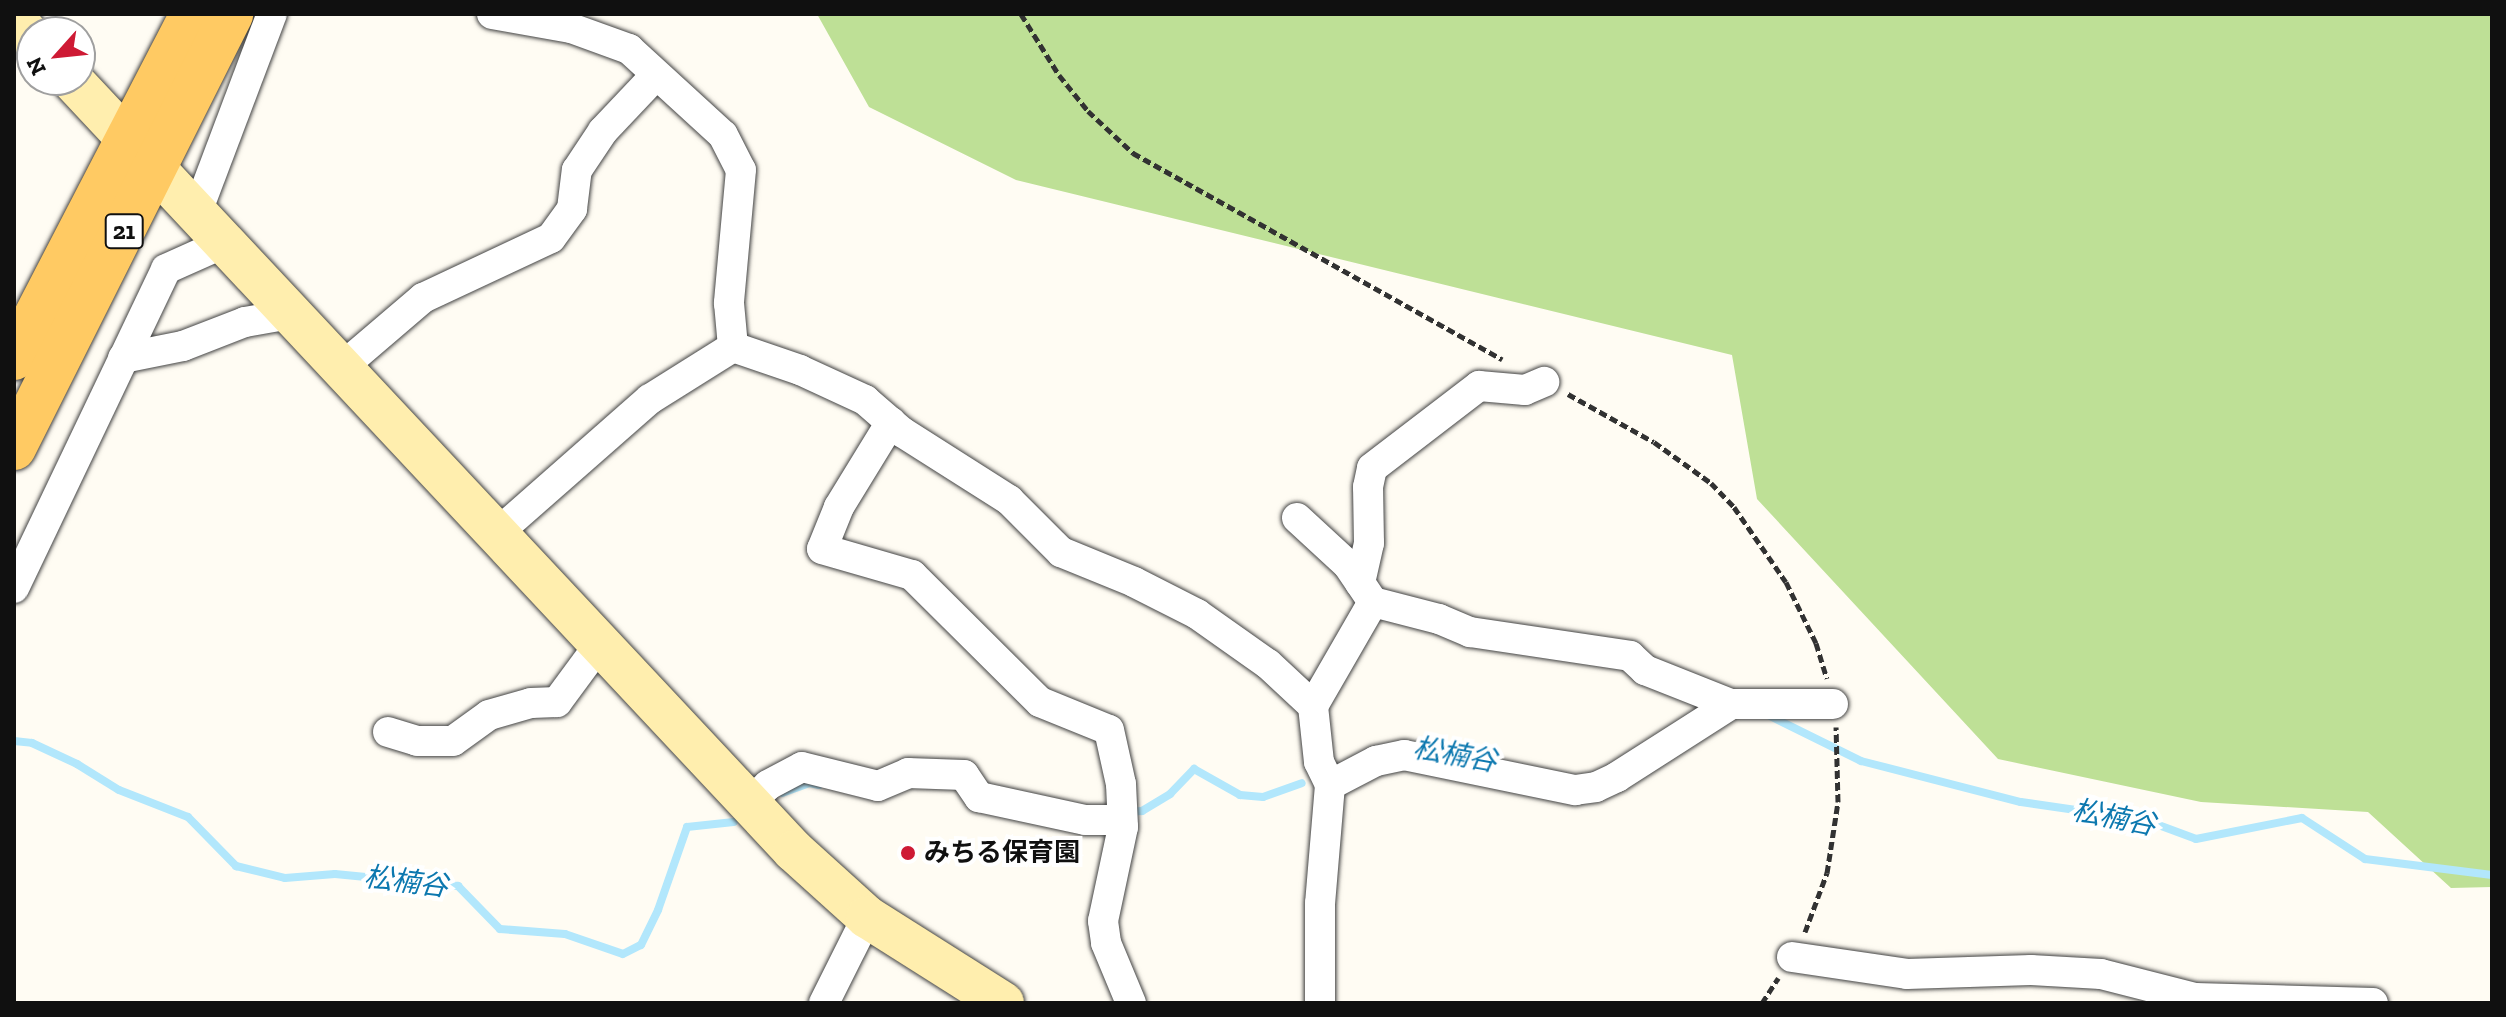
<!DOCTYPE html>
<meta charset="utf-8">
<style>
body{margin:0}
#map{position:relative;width:2506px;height:1017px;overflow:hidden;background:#fffcf3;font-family:"Zilla Slab","Noto Sans JP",serif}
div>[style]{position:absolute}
.forest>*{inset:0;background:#bee096}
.stream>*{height:8px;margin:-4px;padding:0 4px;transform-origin:4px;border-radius:4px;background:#b2e7fc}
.path>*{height:5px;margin-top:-2.5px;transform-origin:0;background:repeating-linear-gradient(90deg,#323232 0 8px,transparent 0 12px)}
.roads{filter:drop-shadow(0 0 2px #434343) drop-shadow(0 0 2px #434343)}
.street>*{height:30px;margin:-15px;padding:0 15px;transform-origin:15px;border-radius:15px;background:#fff}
.secondary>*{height:42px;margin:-21px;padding:0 21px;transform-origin:21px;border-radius:21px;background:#ffeeae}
.primary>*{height:44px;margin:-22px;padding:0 22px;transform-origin:22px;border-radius:22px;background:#ffca63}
.dots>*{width:22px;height:22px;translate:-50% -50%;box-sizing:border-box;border:4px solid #fff;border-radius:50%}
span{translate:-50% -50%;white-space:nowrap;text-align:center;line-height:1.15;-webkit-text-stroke:8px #fff;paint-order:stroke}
.shield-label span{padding:2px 6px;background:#fff;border:2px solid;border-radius:6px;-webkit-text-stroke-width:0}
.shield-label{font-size:24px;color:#101010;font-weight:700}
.poi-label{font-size:26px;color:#101010;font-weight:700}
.left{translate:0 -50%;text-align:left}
.water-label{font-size:28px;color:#0c78af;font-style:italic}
.frame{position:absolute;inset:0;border:16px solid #101010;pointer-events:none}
.north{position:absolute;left:16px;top:16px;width:80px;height:80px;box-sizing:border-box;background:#fff;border:2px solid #9f9f9f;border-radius:50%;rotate:243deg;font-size:22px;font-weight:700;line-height:32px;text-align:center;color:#101010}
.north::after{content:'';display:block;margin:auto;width:28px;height:36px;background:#ce1a34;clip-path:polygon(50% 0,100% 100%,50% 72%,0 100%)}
</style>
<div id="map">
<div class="forest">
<i style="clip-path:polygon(817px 14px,2492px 14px,2492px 887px,2451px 888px,2368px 812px,2201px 802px,1998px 759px,1757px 499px,1732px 355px,1016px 180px,869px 107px)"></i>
</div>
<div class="stream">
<i style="left:1768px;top:715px;width:104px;rotate:26.3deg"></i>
<i style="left:1861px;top:761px;width:165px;rotate:14.4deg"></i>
<i style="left:2021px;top:802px;width:125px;rotate:8.3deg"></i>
<i style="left:2145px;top:820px;width:54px;rotate:20.4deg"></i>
<i style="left:2196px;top:839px;width:108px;rotate:-11.2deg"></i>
<i style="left:2302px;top:818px;width:75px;rotate:33.1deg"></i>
<i style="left:2365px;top:859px;width:128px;rotate:7.2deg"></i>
<i style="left:14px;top:741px;width:18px;rotate:6deg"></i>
<i style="left:32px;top:743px;width:50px;rotate:25deg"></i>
<i style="left:77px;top:764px;width:49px;rotate:31.8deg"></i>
<i style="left:119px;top:790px;width:74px;rotate:21.4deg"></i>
<i style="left:188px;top:817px;width:69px;rotate:45.6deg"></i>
<i style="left:236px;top:866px;width:50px;rotate:13.8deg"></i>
<i style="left:285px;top:878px;width:50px;rotate:-4.6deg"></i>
<i style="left:335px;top:874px;width:124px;rotate:5.6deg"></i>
<i style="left:458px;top:886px;width:60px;rotate:45.7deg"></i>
<i style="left:500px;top:929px;width:65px;rotate:4.4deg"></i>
<i style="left:565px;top:934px;width:61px;rotate:19deg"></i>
<i style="left:623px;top:954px;width:20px;rotate:-27deg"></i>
<i style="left:641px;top:945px;width:39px;rotate:-64deg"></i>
<i style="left:658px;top:910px;width:88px;rotate:-70.7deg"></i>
<i style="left:687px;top:827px;width:47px;rotate:-6.1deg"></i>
<i style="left:782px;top:793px;width:30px;rotate:-20deg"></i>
<i style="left:810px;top:783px;width:9px;rotate:13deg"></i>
<i style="left:1127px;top:812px;width:15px;rotate:-4deg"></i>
<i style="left:1142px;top:811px;width:33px;rotate:-31deg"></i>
<i style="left:1170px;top:794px;width:35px;rotate:-46deg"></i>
<i style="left:1194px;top:769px;width:53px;rotate:29.5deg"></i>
<i style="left:1240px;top:795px;width:23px;rotate:5deg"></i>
<i style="left:1263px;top:797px;width:41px;rotate:-19.7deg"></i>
</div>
<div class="path">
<i style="left:1021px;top:14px;width:72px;rotate:58.1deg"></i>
<i style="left:1059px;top:75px;width:46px;rotate:51.1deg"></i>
<i style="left:1088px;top:111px;width:62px;rotate:43deg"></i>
<i style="left:1133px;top:153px;width:423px;rotate:29.2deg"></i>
<i style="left:1568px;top:394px;width:98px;rotate:29.2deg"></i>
<i style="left:1654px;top:442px;width:70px;rotate:35.7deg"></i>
<i style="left:1711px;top:483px;width:33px;rotate:46deg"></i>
<i style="left:1734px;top:507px;width:91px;rotate:55.3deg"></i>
<i style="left:1786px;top:582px;width:68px;rotate:63.8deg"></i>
<i style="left:1816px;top:643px;width:37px;rotate:73deg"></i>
<i style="left:1805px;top:932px;width:63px;rotate:-69.6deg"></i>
<i style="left:1827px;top:873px;width:72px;rotate:-81.2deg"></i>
<i style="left:1838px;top:802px;width:75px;rotate:-91.5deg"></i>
<i style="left:1762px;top:1003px;width:30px;rotate:-57deg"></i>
</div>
<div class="roads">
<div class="street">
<i style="left:492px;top:14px;width:80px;rotate:10deg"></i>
<i style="left:571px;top:28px;width:62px;rotate:19.9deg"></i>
<i style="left:629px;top:49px;width:127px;rotate:42.5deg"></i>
<i style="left:723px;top:135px;width:39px;rotate:63deg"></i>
<i style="left:741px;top:170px;width:134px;rotate:95.2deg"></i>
<i style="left:729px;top:303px;width:44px;rotate:84.8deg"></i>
<i style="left:197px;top:212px;width:212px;rotate:-69.3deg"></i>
<i style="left:733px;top:347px;width:71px;rotate:18.9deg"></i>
<i style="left:800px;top:370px;width:72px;rotate:24.8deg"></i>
<i style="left:865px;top:400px;width:49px;rotate:40.9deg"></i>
<i style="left:902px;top:432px;width:127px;rotate:32.4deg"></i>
<i style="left:1009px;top:500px;width:74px;rotate:45deg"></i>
<i style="left:1061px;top:552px;width:79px;rotate:22.3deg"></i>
<i style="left:1134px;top:582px;width:71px;rotate:26.9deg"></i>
<i style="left:1197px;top:614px;width:87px;rotate:35.2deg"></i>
<i style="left:1268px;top:664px;width:62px;rotate:43deg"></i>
<i style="left:1313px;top:706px;width:56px;rotate:83.9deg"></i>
<i style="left:1319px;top:762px;width:25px;rotate:64deg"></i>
<i style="left:1330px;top:785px;width:118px;rotate:94.8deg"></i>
<i style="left:1320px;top:903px;width:100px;rotate:90deg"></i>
<i style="left:123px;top:358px;width:61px;rotate:-11.3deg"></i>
<i style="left:183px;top:346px;width:66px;rotate:-21.2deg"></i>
<i style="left:245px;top:322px;width:46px;rotate:-10.1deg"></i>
<i style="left:341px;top:368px;width:108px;rotate:-40.5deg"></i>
<i style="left:423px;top:298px;width:141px;rotate:-25.1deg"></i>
<i style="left:551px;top:238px;width:36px;rotate:-54deg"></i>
<i style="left:572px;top:209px;width:39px;rotate:-83deg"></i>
<i style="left:577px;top:170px;width:47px;rotate:-56.3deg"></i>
<i style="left:603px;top:131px;width:77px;rotate:-46.6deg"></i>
<i style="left:891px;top:422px;width:100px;rotate:121.5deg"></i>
<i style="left:839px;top:507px;width:45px;rotate:112deg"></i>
<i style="left:822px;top:549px;width:94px;rotate:16.1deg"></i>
<i style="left:912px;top:575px;width:180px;rotate:44.8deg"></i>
<i style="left:1040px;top:702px;width:74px;rotate:22.1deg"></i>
<i style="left:1109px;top:730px;width:55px;rotate:77.5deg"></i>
<i style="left:1121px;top:784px;width:43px;rotate:87.3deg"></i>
<i style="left:1123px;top:827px;width:96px;rotate:102deg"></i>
<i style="left:1103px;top:921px;width:22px;rotate:82deg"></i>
<i style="left:1106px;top:943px;width:65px;rotate:67.4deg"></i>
<i style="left:1297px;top:518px;width:69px;rotate:42.7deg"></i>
<i style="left:1348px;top:565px;width:45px;rotate:56deg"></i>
<i style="left:1373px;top:602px;width:68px;rotate:14.4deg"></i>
<i style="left:1439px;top:619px;width:34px;rotate:23deg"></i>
<i style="left:1470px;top:632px;width:162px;rotate:8.5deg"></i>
<i style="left:1630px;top:656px;width:21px;rotate:43deg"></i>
<i style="left:1645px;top:670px;width:92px;rotate:21.6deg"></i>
<i style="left:495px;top:535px;width:206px;rotate:-41.3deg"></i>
<i style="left:650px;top:399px;width:98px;rotate:-32.1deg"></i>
<i style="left:1360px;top:583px;width:41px;rotate:-77.3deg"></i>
<i style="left:1369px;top:543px;width:56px;rotate:-91deg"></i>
<i style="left:1368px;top:487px;width:19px;rotate:-78deg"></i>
<i style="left:1372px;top:468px;width:135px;rotate:-37.5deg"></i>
<i style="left:1479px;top:386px;width:46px;rotate:5deg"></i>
<i style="left:1525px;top:390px;width:21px;rotate:-23deg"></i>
<i style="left:14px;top:588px;width:353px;rotate:-64.5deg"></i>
<i style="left:166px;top:269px;width:64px;rotate:-24.1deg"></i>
<i style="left:1313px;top:706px;width:120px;rotate:-60deg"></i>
<i style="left:388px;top:732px;width:30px;rotate:17deg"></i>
<i style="left:417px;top:741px;width:36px"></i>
<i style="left:453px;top:741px;width:44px;rotate:-35.8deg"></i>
<i style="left:489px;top:715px;width:44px;rotate:-15.9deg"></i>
<i style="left:531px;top:703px;width:26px;rotate:-2deg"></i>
<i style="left:557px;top:702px;width:71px;rotate:-53.6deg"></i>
<i style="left:1330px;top:785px;width:52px;rotate:-27.6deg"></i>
<i style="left:1376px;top:761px;width:29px;rotate:-12deg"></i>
<i style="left:1404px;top:755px;width:175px;rotate:11.6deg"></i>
<i style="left:1575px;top:790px;width:21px;rotate:-8deg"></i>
<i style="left:1596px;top:787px;width:23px;rotate:-25deg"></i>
<i style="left:1617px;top:777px;width:135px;rotate:-32.6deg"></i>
<i style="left:1731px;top:704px;width:102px"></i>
<i style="left:749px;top:803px;width:26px;rotate:-43deg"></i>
<i style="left:768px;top:785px;width:38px;rotate:-28deg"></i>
<i style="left:802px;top:767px;width:78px;rotate:14deg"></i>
<i style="left:878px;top:786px;width:33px;rotate:-23deg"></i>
<i style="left:908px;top:773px;width:56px;rotate:2deg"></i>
<i style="left:964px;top:775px;width:27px;rotate:56deg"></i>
<i style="left:979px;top:797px;width:108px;rotate:12.2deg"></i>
<i style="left:1085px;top:820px;width:37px"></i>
<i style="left:1792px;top:957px;width:116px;rotate:8.4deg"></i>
<i style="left:1907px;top:974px;width:124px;rotate:-1.8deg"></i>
<i style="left:2031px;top:970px;width:70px;rotate:3.3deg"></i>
<i style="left:2101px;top:974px;width:97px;rotate:14.3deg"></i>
<i style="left:2195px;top:998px;width:178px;rotate:1.6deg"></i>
<i style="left:824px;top:1003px;width:96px;rotate:-63.4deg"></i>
</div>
<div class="secondary">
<i style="left:14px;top:19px;width:26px;rotate:47deg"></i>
<i style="left:72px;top:80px;width:1056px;rotate:46.88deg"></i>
<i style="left:794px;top:851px;width:98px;rotate:42.1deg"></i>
<i style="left:867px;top:917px;width:161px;rotate:32.3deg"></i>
</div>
<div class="primary">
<i style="left:14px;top:358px;width:387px;rotate:-62.6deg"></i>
<i style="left:14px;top:448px;width:485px;rotate:-63.4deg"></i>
</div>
</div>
<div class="dots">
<i style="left:908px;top:853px;background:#ce1a34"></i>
</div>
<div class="shield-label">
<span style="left:124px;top:231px">21</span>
</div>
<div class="poi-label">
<span class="left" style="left:924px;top:853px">みちる保育園</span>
</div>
<div class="water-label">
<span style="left:1455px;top:755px;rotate:10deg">松楠谷</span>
<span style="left:2114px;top:818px;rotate:11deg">松楠谷</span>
<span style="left:406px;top:882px;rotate:7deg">松楠谷</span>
</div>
<div class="frame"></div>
<div class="north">N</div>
</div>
